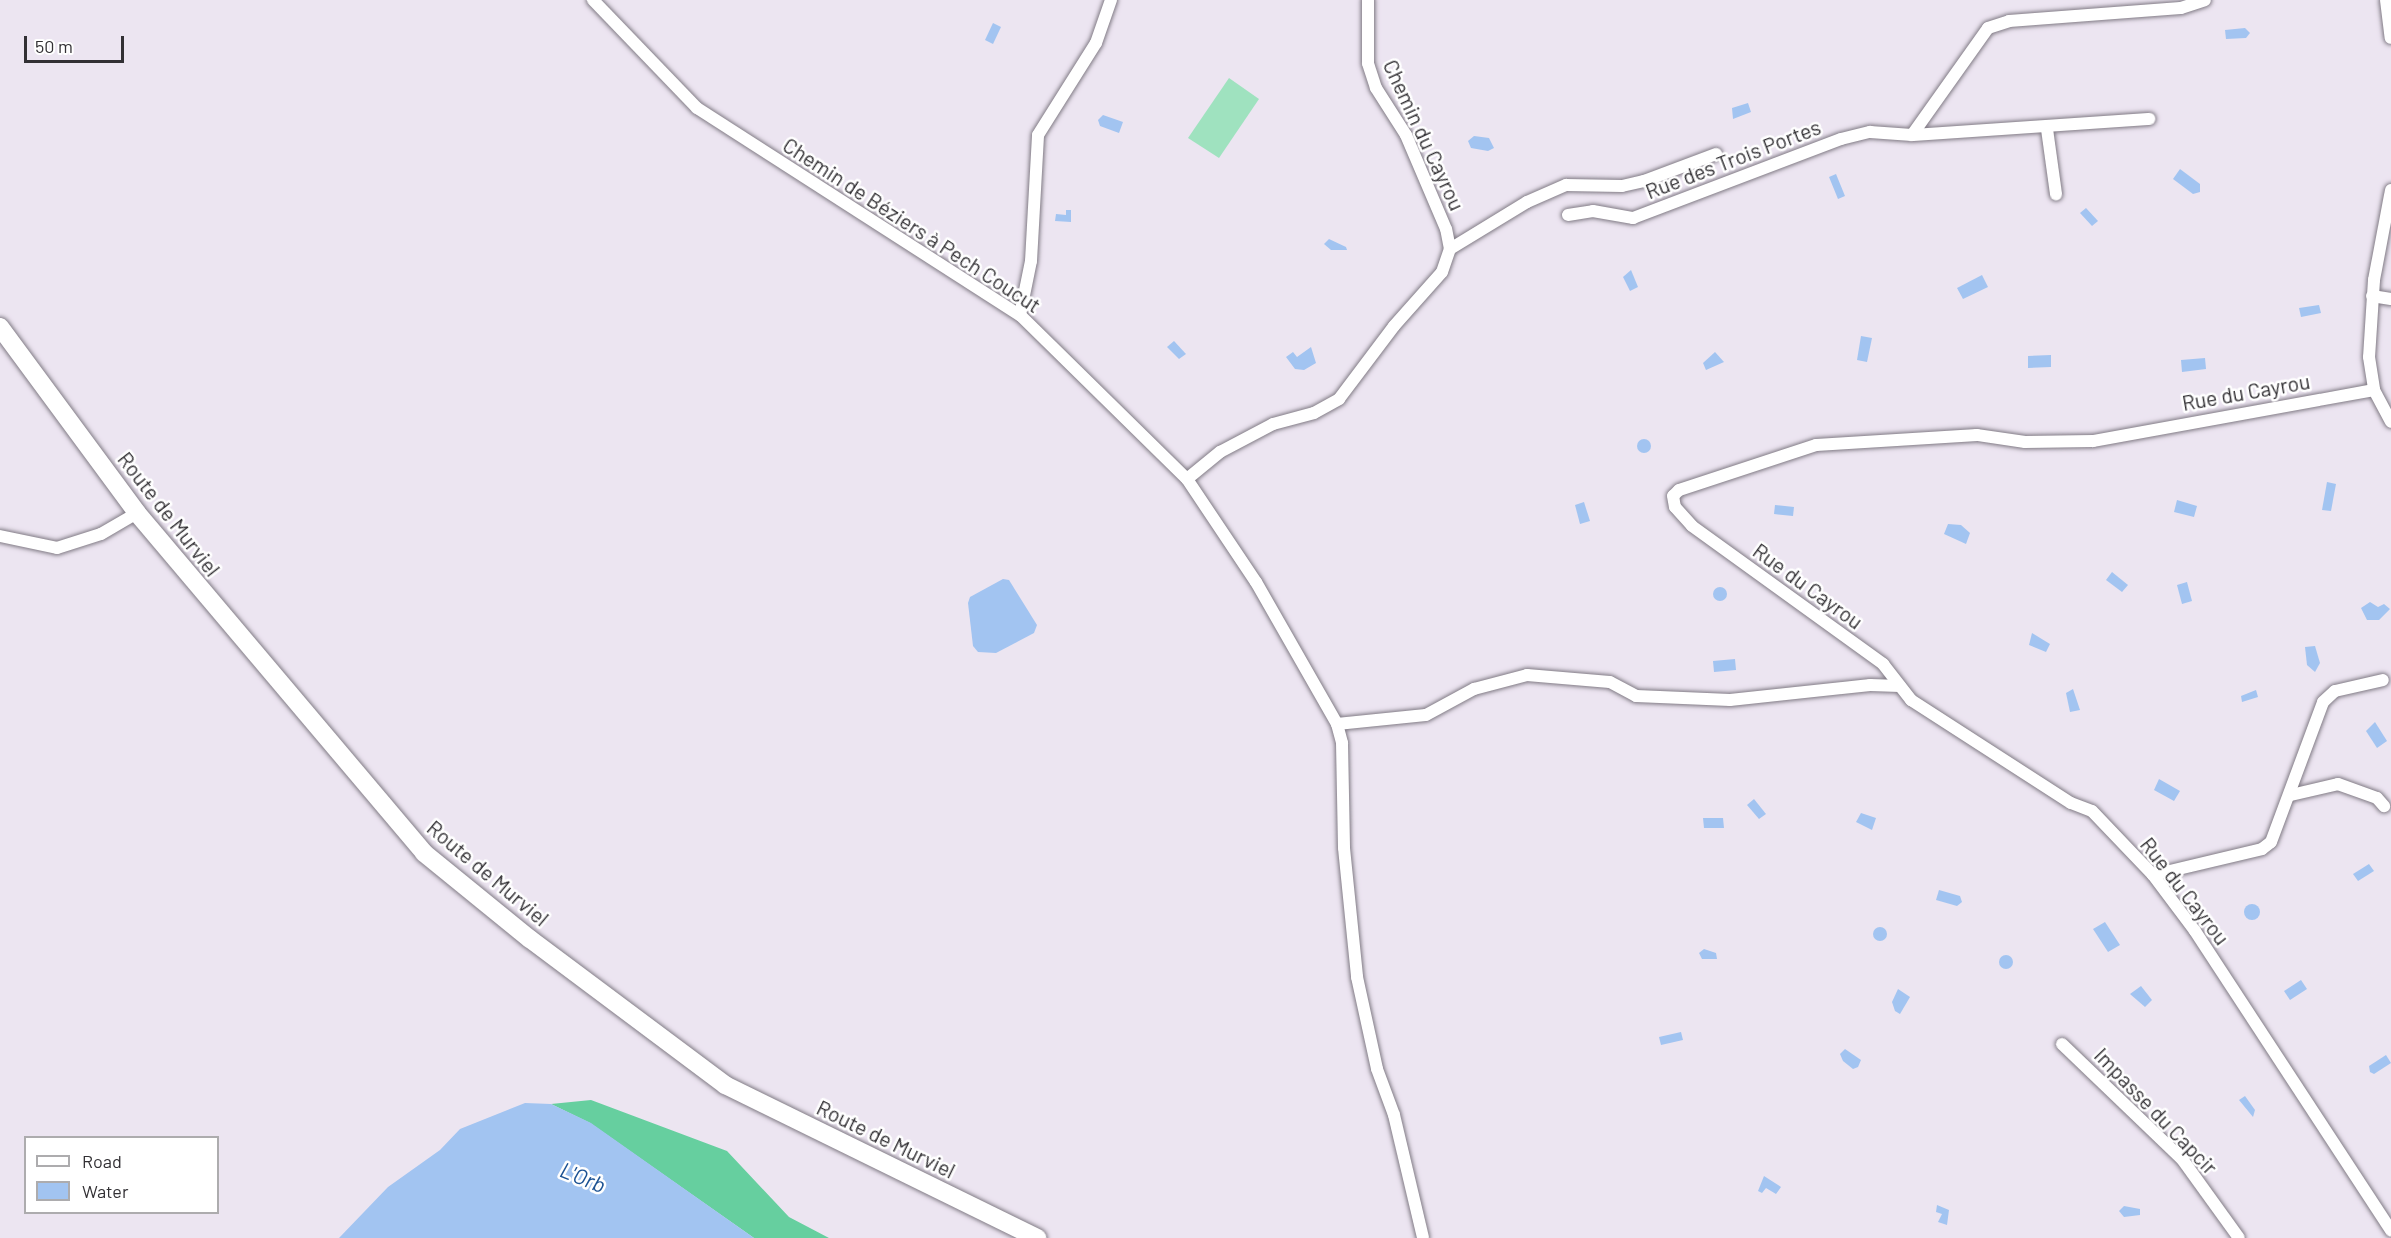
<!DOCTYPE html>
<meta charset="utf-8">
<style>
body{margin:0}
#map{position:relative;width:2391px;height:1238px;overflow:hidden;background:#ece5f1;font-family:Barlow,sans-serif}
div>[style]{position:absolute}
.green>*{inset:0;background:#9fe2bf}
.forest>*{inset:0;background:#66cf9f}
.water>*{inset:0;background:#a2c4f1}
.round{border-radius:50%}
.roads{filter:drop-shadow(0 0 2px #817b85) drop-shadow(0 0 2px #817b85)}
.street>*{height:12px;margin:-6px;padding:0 6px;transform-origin:6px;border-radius:6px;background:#fff}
.secondary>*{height:18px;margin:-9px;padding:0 9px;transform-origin:9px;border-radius:9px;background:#fff}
span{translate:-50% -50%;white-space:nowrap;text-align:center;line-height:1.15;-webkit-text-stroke:5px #fff;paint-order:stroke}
.street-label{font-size:21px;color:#323034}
.water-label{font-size:22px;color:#1c5293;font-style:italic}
.legend{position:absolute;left:24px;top:1136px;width:195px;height:78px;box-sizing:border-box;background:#fff;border:2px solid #adacae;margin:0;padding:8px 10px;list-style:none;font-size:18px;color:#323034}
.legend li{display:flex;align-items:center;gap:12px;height:30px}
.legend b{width:30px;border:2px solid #adacae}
.scale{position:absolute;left:24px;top:36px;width:100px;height:27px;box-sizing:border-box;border:3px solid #323034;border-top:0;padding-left:8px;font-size:18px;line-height:21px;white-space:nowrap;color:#323034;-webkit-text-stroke:4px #fff;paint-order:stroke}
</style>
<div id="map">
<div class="green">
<i style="clip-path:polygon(1229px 78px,1259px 99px,1219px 158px,1188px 138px)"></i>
</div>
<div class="forest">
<i style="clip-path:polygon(591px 1100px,727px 1151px,789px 1217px,829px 1238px,754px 1238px,590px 1123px,551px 1104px)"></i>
</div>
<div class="water">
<i style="clip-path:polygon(993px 23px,1001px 27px,993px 44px,985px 40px)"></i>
<i style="clip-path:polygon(2245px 28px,2250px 33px,2246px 38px,2226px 39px,2225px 30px)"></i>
<i style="clip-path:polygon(1748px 103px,1751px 112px,1733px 119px,1732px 108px)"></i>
<i style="clip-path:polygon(1103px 115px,1123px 122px,1119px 133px,1100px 126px,1098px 120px)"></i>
<i style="clip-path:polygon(1474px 136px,1489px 138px,1494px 148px,1488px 151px,1471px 148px,1468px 141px)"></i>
<i style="clip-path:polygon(2180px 169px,2200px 184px,2200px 192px,2193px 194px,2173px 179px)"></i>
<i style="clip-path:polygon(1836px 174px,1845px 196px,1838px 199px,1829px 177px)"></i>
<i style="clip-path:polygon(2086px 208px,2098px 221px,2092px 226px,2080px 213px)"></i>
<i style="clip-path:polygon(1066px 210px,1071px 210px,1071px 222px,1055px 221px,1056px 214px,1066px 215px)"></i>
<i style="clip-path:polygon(1329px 239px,1346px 247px,1347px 250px,1331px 250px,1324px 244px)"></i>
<i style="clip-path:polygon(1631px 270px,1638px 287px,1630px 291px,1623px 277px)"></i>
<i style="clip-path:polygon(1982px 275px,1988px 287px,1963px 299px,1957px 288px)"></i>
<i style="clip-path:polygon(2319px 305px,2321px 313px,2301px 317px,2299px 308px)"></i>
<i style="clip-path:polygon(1861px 336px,1872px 338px,1867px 362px,1857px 360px)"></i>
<i style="clip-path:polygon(1174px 341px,1186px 354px,1179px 359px,1167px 347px)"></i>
<i style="clip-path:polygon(1311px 347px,1316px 363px,1304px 370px,1295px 369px,1286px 357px,1293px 352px,1297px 357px)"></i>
<i style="clip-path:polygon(1715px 352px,1724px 362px,1706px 370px,1703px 363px)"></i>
<i style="clip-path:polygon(2051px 355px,2051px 367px,2028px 368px,2028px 356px)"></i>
<i style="clip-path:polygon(2205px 358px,2206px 369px,2182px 372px,2181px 360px)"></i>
<i class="round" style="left:1637px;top:439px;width:14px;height:14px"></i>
<i style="clip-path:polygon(2327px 482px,2336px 484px,2331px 511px,2322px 510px)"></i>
<i style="clip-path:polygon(2177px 500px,2197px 506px,2194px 517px,2174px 512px)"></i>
<i style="clip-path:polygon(1584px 502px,1590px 521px,1580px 524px,1575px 505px)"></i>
<i style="clip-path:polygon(1775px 505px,1794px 507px,1793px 516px,1774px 514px)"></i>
<i style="clip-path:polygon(1948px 524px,1961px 525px,1970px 533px,1966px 544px,1944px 534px)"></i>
<i style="clip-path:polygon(2112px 572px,2128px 585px,2122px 592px,2106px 580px)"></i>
<i style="clip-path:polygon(1003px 579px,1009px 580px,1037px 625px,1034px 633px,996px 653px,978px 652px,973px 646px,968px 603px,970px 597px)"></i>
<i style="clip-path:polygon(2187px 582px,2192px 601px,2182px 604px,2177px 585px)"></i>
<i class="round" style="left:1713px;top:587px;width:14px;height:14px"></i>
<i style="clip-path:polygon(2370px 602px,2378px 607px,2384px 604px,2390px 609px,2379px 620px,2367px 620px,2361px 608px)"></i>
<i style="clip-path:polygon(2032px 633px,2050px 644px,2046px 652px,2029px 645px)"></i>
<i style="clip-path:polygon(2315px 646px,2320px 663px,2315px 672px,2307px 665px,2305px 647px)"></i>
<i style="clip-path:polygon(1735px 659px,1736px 670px,1714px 672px,1713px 661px)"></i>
<i style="clip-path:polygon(2073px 689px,2080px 710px,2070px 712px,2066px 693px)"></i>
<i style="clip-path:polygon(2256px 690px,2258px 697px,2242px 702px,2241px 696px)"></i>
<i style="clip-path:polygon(2375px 722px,2387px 741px,2377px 748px,2366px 731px)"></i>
<i style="clip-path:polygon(2159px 779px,2180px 791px,2174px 801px,2154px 790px)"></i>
<i style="clip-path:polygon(1754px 799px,1766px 814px,1759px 819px,1747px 805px)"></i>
<i style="clip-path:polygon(1861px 813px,1876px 818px,1872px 830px,1856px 822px)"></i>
<i style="clip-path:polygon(1703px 818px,1723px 818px,1724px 828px,1704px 828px)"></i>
<i style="clip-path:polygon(2369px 864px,2374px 871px,2358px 881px,2353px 874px)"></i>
<i style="clip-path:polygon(1939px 890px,1960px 896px,1962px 902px,1957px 906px,1936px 900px)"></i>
<i class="round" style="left:2244px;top:904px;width:16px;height:16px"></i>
<i style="clip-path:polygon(2105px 922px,2120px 945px,2108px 952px,2093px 929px)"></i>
<i class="round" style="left:1873px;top:927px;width:14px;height:14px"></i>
<i style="clip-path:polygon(1704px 949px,1716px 953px,1717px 959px,1702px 959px,1699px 953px)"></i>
<i class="round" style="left:1999px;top:955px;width:14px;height:14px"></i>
<i style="clip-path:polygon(2301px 980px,2307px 989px,2290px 1000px,2284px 991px)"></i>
<i style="clip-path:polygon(2141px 986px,2152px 1000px,2145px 1007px,2130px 994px)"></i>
<i style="clip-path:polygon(1898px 989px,1910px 997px,1900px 1014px,1895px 1011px,1892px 1002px)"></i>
<i style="clip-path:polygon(1681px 1032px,1683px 1040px,1661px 1045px,1659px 1037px)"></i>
<i style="clip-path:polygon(1845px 1049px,1861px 1060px,1858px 1067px,1853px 1069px,1843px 1061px,1840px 1054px)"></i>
<i style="clip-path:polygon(2386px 1055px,2391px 1063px,2374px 1074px,2370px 1072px,2369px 1066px)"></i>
<i style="clip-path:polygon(2245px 1096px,2255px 1110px,2253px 1117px,2239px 1100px)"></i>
<i style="clip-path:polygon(525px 1103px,551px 1104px,591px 1123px,754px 1238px,339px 1238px,388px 1187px,440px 1150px,460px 1129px)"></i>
<i style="clip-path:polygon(1764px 1176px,1781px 1187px,1776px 1194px,1766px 1188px,1762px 1193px,1758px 1191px)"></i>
<i style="clip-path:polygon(1937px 1205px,1949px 1210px,1947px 1225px,1938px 1222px,1942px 1214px,1936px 1212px)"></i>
<i style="clip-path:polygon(2124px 1206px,2140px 1209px,2140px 1215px,2124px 1217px,2119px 1211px)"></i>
</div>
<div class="roads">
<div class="street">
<i style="left:593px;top:0;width:150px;rotate:46.1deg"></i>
<i style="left:697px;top:108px;width:384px;rotate:32.7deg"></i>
<i style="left:1020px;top:315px;width:234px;rotate:44.5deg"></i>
<i style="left:1187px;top:479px;width:124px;rotate:56.2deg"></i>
<i style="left:1256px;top:582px;width:163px;rotate:60.3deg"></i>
<i style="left:1337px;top:724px;width:20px;rotate:75deg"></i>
<i style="left:1342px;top:743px;width:105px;rotate:88.9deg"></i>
<i style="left:1344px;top:848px;width:130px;rotate:84.2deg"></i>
<i style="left:1357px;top:977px;width:94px;rotate:77.7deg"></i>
<i style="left:1377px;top:1069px;width:49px;rotate:69.7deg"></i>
<i style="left:1394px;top:1115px;width:126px;rotate:76.7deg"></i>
<i style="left:2386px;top:0;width:38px;rotate:83deg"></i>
<i style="left:2047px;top:129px;width:66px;rotate:82.1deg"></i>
<i style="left:1912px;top:135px;width:238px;rotate:-3.9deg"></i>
<i style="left:2391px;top:190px;width:92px;rotate:100.7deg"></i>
<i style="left:2374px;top:280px;width:77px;rotate:93.7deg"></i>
<i style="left:2369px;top:357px;width:33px;rotate:81deg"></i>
<i style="left:2374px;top:390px;width:36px;rotate:62deg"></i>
<i style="left:1568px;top:215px;width:25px;rotate:-9deg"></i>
<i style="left:1593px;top:211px;width:41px;rotate:9.9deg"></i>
<i style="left:1633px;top:218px;width:222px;rotate:-20.8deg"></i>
<i style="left:1841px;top:139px;width:30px;rotate:-14deg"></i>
<i style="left:1870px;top:132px;width:42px;rotate:4.1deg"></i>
<i style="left:1912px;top:135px;width:131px;rotate:-54.6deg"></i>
<i style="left:1988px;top:28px;width:22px;rotate:-18deg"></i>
<i style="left:2009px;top:21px;width:172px;rotate:-4.3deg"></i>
<i style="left:2181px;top:8px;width:25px;rotate:-18deg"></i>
<i style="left:1450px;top:249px;width:90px;rotate:-31.4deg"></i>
<i style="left:1527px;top:202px;width:43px;rotate:-23.6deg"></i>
<i style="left:1566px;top:185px;width:56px;rotate:1deg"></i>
<i style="left:1622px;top:186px;width:23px;rotate:-13deg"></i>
<i style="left:1644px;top:181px;width:77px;rotate:-20.6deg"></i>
<i style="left:2372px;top:296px;width:19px;rotate:9deg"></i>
<i style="left:1020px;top:315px;width:55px;rotate:-78.5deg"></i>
<i style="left:1031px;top:261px;width:126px;rotate:-86.8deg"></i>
<i style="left:1038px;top:135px;width:109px;rotate:-57.8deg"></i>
<i style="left:1096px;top:43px;width:46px;rotate:-70.8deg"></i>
<i style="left:2374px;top:390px;width:286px;rotate:169.7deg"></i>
<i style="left:2093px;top:441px;width:68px;rotate:179.2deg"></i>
<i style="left:2025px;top:442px;width:49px;rotate:-171.7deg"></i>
<i style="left:1977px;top:435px;width:161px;rotate:176.4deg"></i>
<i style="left:1816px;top:445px;width:144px;rotate:161.8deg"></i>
<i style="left:1679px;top:490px;width:8px;rotate:135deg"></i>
<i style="left:1673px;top:496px;width:11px;rotate:80deg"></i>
<i style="left:1675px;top:507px;width:25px;rotate:48deg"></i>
<i style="left:1692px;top:526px;width:236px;rotate:35.8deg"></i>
<i style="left:1883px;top:664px;width:46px;rotate:52.1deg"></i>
<i style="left:1911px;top:700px;width:190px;rotate:32.8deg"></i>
<i style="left:2071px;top:803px;width:22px;rotate:21deg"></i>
<i style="left:2092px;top:811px;width:88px;rotate:46.4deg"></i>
<i style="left:2153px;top:875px;width:70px;rotate:53.1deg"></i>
<i style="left:2195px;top:931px;width:358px;rotate:56.8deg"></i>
<i style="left:1187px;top:479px;width:43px;rotate:-39.3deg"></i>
<i style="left:1220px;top:452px;width:60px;rotate:-27.8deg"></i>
<i style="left:1273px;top:424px;width:42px;rotate:-15deg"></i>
<i style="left:1314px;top:413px;width:29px;rotate:-29deg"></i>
<i style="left:1339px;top:399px;width:91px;rotate:-53deg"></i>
<i style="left:1394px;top:326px;width:72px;rotate:-48.4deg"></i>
<i style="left:1442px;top:272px;width:24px;rotate:-71deg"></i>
<i style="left:1450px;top:249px;width:20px;rotate:-101deg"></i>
<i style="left:1446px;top:229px;width:102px;rotate:-113.1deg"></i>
<i style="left:1406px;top:135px;width:56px;rotate:-122.6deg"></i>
<i style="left:1376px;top:88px;width:26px;rotate:-108deg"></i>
<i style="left:1368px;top:63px;width:63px;rotate:-90deg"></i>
<i style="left:0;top:536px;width:58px;rotate:11.9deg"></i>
<i style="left:57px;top:548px;width:46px;rotate:-17.7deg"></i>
<i style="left:101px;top:534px;width:42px;rotate:-30.3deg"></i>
<i style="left:1337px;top:724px;width:89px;rotate:-5.8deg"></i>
<i style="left:1426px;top:715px;width:55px;rotate:-28.4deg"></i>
<i style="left:1474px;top:689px;width:55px;rotate:-14.8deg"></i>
<i style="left:1527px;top:675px;width:83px;rotate:4.8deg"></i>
<i style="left:1610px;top:682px;width:30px;rotate:28deg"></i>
<i style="left:1636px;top:696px;width:94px;rotate:2.4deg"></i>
<i style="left:1730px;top:700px;width:141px;rotate:-6.1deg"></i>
<i style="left:1870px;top:685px;width:30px;rotate:2deg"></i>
<i style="left:2291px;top:795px;width:48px;rotate:-13.2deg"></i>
<i style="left:2338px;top:784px;width:41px;rotate:19.7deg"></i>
<i style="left:2377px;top:798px;width:11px;rotate:49deg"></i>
<i style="left:2153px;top:875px;width:112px;rotate:-13.4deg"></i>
<i style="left:2262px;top:849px;width:11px;rotate:-38deg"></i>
<i style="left:2271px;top:842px;width:149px;rotate:-69.6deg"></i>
<i style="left:2323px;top:702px;width:16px;rotate:-43deg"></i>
<i style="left:2335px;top:691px;width:49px;rotate:-12.9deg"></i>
<i style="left:2062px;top:1044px;width:166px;rotate:43.8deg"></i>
<i style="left:2182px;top:1159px;width:97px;rotate:54.2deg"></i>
</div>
<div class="secondary">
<i style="left:0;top:327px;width:231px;rotate:53.6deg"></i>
<i style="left:137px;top:513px;width:445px;rotate:49.8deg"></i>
<i style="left:424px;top:853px;width:136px;rotate:39.1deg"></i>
<i style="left:530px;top:939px;width:244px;rotate:36.8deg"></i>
<i style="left:725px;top:1085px;width:348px;rotate:26.1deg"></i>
</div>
</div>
<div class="street-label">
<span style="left:1424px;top:135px;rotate:65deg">Chemin du Cayrou</span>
<span style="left:1733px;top:159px;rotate:-21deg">Rue des Trois Portes</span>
<span style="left:912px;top:225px;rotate:33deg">Chemin de Béziers à Pech Coucut</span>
<span style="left:2246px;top:392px;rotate:-10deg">Rue du Cayrou</span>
<span style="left:169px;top:514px;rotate:52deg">Route de Murviel</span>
<span style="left:1808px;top:586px;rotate:36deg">Rue du Cayrou</span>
<span style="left:488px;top:873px;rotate:40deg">Route de Murviel</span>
<span style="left:2185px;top:891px;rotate:52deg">Rue du Cayrou</span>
<span style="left:2156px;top:1111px;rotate:46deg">Impasse du Capcir</span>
<span style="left:886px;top:1139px;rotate:26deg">Route de Murviel</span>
</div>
<div class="water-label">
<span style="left:583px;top:1177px;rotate:22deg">L'Orb</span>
</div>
<ul class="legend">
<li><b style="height:8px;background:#fff"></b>Road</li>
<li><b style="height:16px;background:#a2c4f1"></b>Water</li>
</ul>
<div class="scale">50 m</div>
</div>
